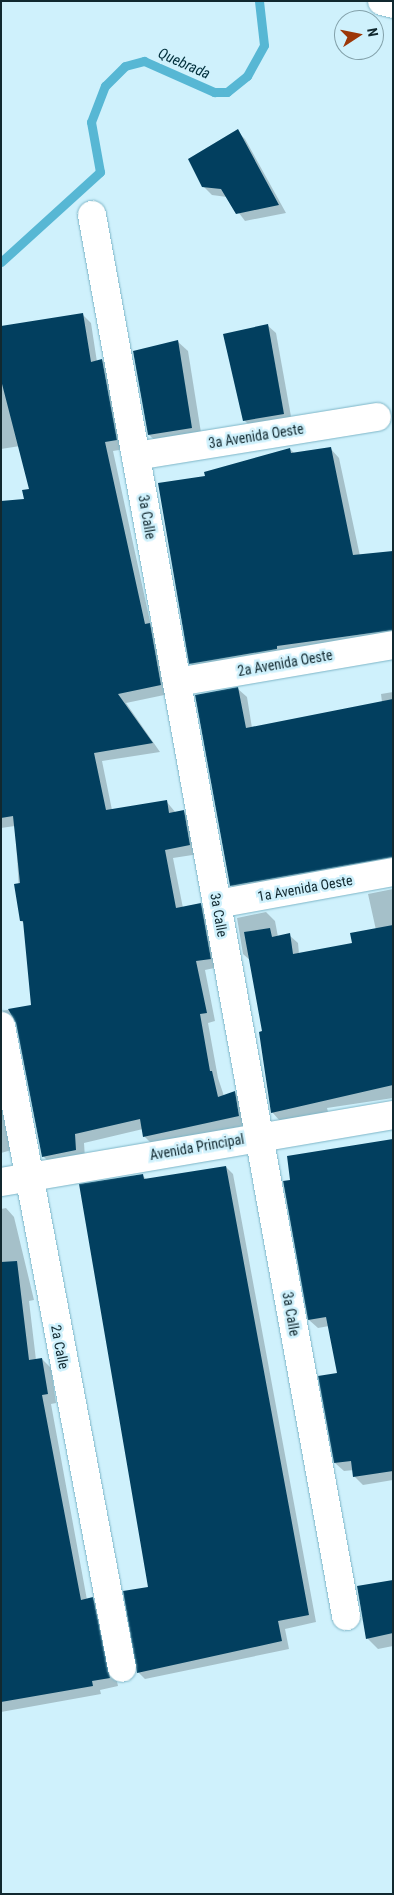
<!DOCTYPE html>
<style>
body{margin:0}
#map{position:relative;width:394px;height:1895px;overflow:hidden;background:#cff1fc;font-family:"Roboto Condensed",sans-serif}
div>[style]{position:absolute}
.shadow>*{inset:0;background:#0003}
.stream>*{height:9px;margin:-4.5px;padding:0 4.5px;transform-origin:4.5px;border-radius:4.5px;background:#57b7d4}
.building>*{inset:0;background:#023f5f}
.roads{filter:drop-shadow(0 0 1px #7db5c7) drop-shadow(0 0 1px #7db5c7)}
.street>*{height:28px;margin:-14px;padding:0 14px;transform-origin:14px;border-radius:14px;background:#fff}
span{translate:-50% -50%;white-space:nowrap;text-align:center;line-height:1.15;-webkit-text-stroke:5px #cff1fc;paint-order:stroke}
.street-label{font-size:14px;color:#11282f}
.water-label{font-size:15px;color:#002f3b;font-style:italic}
.frame{position:absolute;inset:0;border:2px solid #11282f;pointer-events:none}
.north{position:absolute;left:334px;top:10px;width:50px;height:50px;box-sizing:border-box;background:#cff1fc;border:1px solid #83a1aa;border-radius:50%;rotate:79deg;font-size:14px;font-weight:700;line-height:20px;text-align:center;color:#11282f}
.north::after{content:'';display:block;margin:auto;width:18px;height:22px;background:#9c3708;clip-path:polygon(50% 0,100% 100%,50% 72%,0 100%)}
</style>
<div id="map">
<div class="shadow">
<i style="clip-path:polygon(237px 131px,245px 139px,286px 213px,245px 221px,227px 197px,212px 195px,203px 186px)"></i>
<i style="clip-path:polygon(82px 314px,91px 323px,97px 362px,102px 360px,111px 369px,125px 449px,113px 451px,151px 626px,159px 634px,169px 694px,126px 703px,160px 752px,102px 761px,112px 810px,166px 801px,176px 813px,184px 812px,193px 821px,199px 854px,173px 858px,183px 908px,201px 905px,209px 914px,219px 967px,205px 970px,215px 1021px,208px 1023px,218px 1078px,224px 1096px,235px 1093px,243px 1102px,248px 1125px,153px 1145px,144px 1136px,143px 1129px,84px 1143px,85px 1158px,52px 1165px,43px 1156px,17px 1022px,8px 1019px,1px 1022px,1px 1011px,32px 1006px,25px 924px,21px 921px,15px 826px,1px 828px,1px 502px,25px 500px,31px 490px,20px 446px,1px 449px,1px 327px)"></i>
<i style="clip-path:polygon(267px 325px,276px 333px,292px 422px,252px 428px,244px 420px)"></i>
<i style="clip-path:polygon(177px 341px,188px 351px,202px 439px,160px 445px,149px 435px)"></i>
<i style="clip-path:polygon(330px 448px,339px 458px,360px 556px,393px 552px,393px 639px,200px 673px,190px 663px,207px 477px,290px 449px,295px 454px)"></i>
<i style="clip-path:polygon(238px 689px,247px 697px,252px 728px,382px 702px,381px 694px,393px 692px,393px 866px,239px 894px,231px 885px)"></i>
<i style="clip-path:polygon(393px 889px,393px 1098px,327px 1108px,328px 1112px,280px 1121px,272px 1112px,263px 1032px,251px 961px,243px 954px,237px 918px,266px 912px,275px 921px,278px 937px,289px 935px,298px 943px,299px 954px,353px 944px,376px 930px,368px 894px)"></i>
<i style="clip-path:polygon(1px 1077px,15px 1149px,1px 1153px)"></i>
<i style="clip-path:polygon(393px 1140px,393px 1480px,363px 1485px,354px 1476px,354px 1470px,344px 1471px,335px 1463px,339px 1374px,329px 1326px,318px 1328px,309px 1320px,292px 1181px)"></i>
<i style="clip-path:polygon(226px 1167px,233px 1174px,316px 1622px,285px 1629px,289px 1649px,145px 1679px,138px 1672px,150px 1588px,142px 1175px,147px 1180px)"></i>
<i style="clip-path:polygon(6px 1208px,14px 1217px,34px 1300px,29px 1301px,36px 1360px,42px 1359px,51px 1368px,56px 1403px,51px 1404px,87px 1600px,92px 1599px,101px 1608px,118px 1686px,100px 1690px,101px 1694px,1px 1712px,1px 1209px)"></i>
<i style="clip-path:polygon(393px 1581px,393px 1646px,378px 1649px,368px 1639px,359px 1587px)"></i>
</div>
<div class="stream">
<i style="left:1px;top:262px;width:134px;rotate:-42.3deg"></i>
<i style="left:100px;top:172px;width:51px;rotate:-100.2deg"></i>
<i style="left:91px;top:122px;width:39px;rotate:-69deg"></i>
<i style="left:105px;top:86px;width:28px;rotate:-45deg"></i>
<i style="left:125px;top:66px;width:20px;rotate:-15deg"></i>
<i style="left:144px;top:61px;width:77px;rotate:23.9deg"></i>
<i style="left:214px;top:92px;width:13px"></i>
<i style="left:227px;top:92px;width:26px;rotate:-39deg"></i>
<i style="left:247px;top:76px;width:35px;rotate:-61deg"></i>
<i style="left:264px;top:45px;width:44px;rotate:-96.5deg"></i>
</div>
<div class="building">
<i style="clip-path:polygon(238px 129px,279px 205px,236px 214px,221px 189px,202px 187px,188px 159px)"></i>
<i style="clip-path:polygon(83px 313px,91px 362px,102px 359px,117px 440px,105px 442px,145px 624px,150px 623px,161px 685px,118px 694px,153px 743px,94px 753px,106px 810px,167px 800px,169px 813px,184px 810px,190px 845px,165px 850px,176px 908px,201px 903px,211px 959px,196px 961px,207px 1013px,200px 1014px,210px 1071px,212px 1071px,218px 1097px,235px 1091px,239px 1116px,143px 1137px,140px 1119px,75px 1134px,76px 1150px,42px 1157px,16px 1023px,8px 1009px,31px 1005px,23px 921px,20px 921px,14px 884px,20px 883px,13px 816px,1px 818px,1px 501px,24px 499px,22px 490px,29px 489px,1px 380px,1px 326px)"></i>
<i style="clip-path:polygon(268px 324px,284px 414px,243px 421px,223px 334px)"></i>
<i style="clip-path:polygon(178px 340px,192px 428px,148px 435px,133px 351px)"></i>
<i style="clip-path:polygon(331px 447px,353px 555px,393px 551px,393px 630px,277px 646px,277px 649px,189px 664px,158px 483px,205px 476px,204px 472px,290px 448px,291px 453px)"></i>
<i style="clip-path:polygon(238px 687px,246px 728px,393px 699px,393px 857px,230px 886px,195px 695px)"></i>
<i style="clip-path:polygon(393px 925px,393px 1085px,271px 1113px,259px 1032px,262px 1031px,244px 932px,270px 928px,272px 937px,290px 933px,293px 954px,352px 943px,350px 933px)"></i>
<i style="clip-path:polygon(393px 1139px,393px 1471px,353px 1477px,351px 1461px,334px 1463px,318px 1376px,337px 1373px,326px 1317px,308px 1320px,283px 1181px,290px 1180px,287px 1156px)"></i>
<i style="clip-path:polygon(226px 1166px,309px 1615px,278px 1621px,282px 1641px,137px 1673px,123px 1591px,148px 1587px,79px 1184px,143px 1174px,144px 1179px)"></i>
<i style="clip-path:polygon(17px 1261px,29px 1360px,42px 1358px,48px 1394px,42px 1395px,81px 1600px,93px 1597px,110px 1678px,92px 1681px,93px 1686px,1px 1702px,1px 1262px)"></i>
<i style="clip-path:polygon(393px 1580px,393px 1633px,366px 1639px,357px 1586px)"></i>
</div>
<div class="roads">
<div class="street">
<i style="left:382px;top:1px;width:11px;rotate:15deg"></i>
<i style="left:92px;top:215px;width:1424px;rotate:79.72deg"></i>
<i style="left:136px;top:456px;width:244px;rotate:-9.2deg"></i>
<i style="left:177px;top:682px;width:219px;rotate:-9.7deg"></i>
<i style="left:217px;top:904px;width:179px;rotate:-10.3deg"></i>
<i style="left:1px;top:1026px;width:653px;rotate:79.33deg"></i>
<i style="left:1px;top:1182px;width:398px;rotate:-9.7deg"></i>
</div>
</div>
<div class="street-label">
<span style="left:256px;top:436px;rotate:-9deg">3a Avenida Oeste</span>
<span style="left:147px;top:517px;rotate:80deg">3a Calle</span>
<span style="left:285px;top:663px;rotate:-10deg">2a Avenida Oeste</span>
<span style="left:305px;top:888px;rotate:-10deg">1a Avenida Oeste</span>
<span style="left:219px;top:915px;rotate:80deg">3a Calle</span>
<span style="left:197px;top:1147px;rotate:-10deg">Avenida Principal</span>
<span style="left:291px;top:1314px;rotate:80deg">3a Calle</span>
<span style="left:60px;top:1347px;rotate:79deg">2a Calle</span>
</div>
<div class="water-label">
<span style="left:184px;top:64px;rotate:24deg">Quebrada</span>
</div>
<div class="frame"></div>
<div class="north">N</div>
</div>
